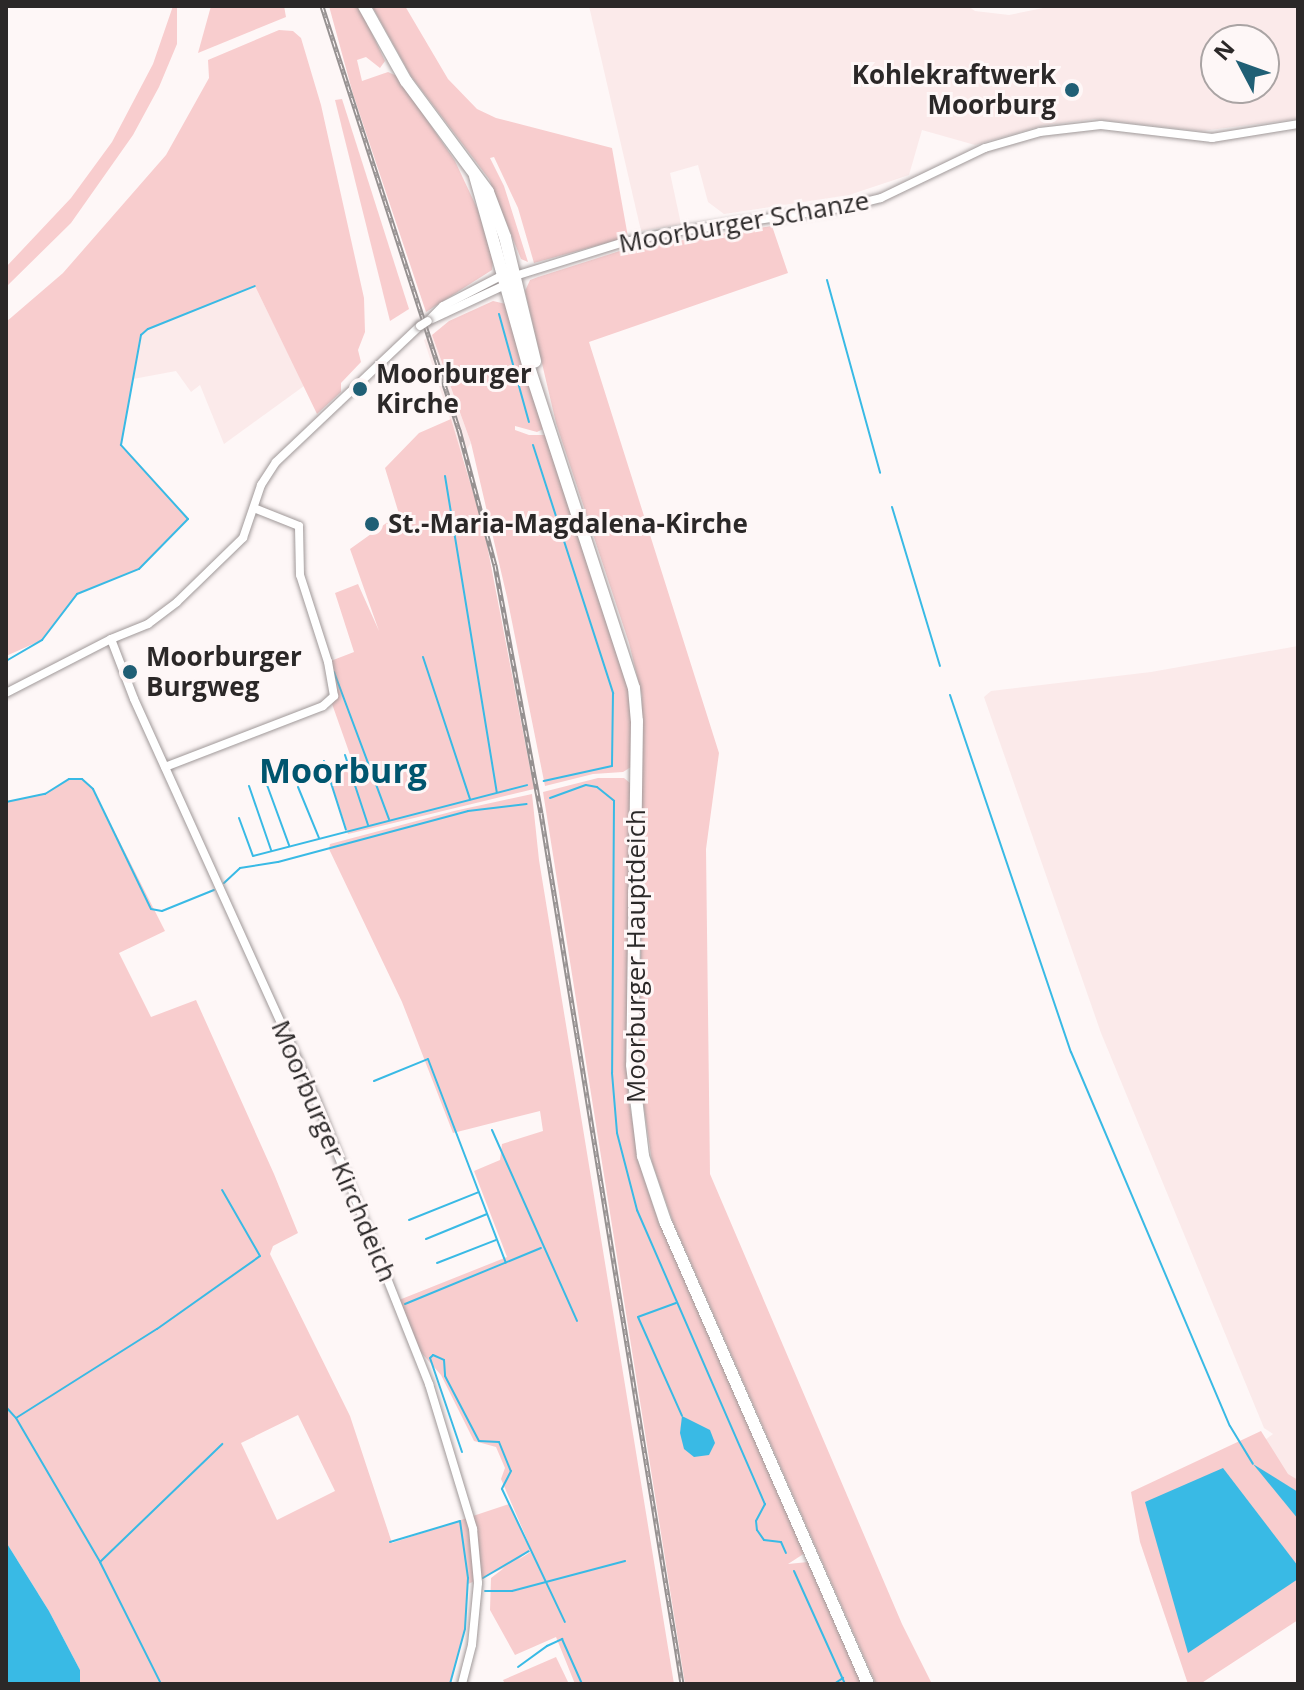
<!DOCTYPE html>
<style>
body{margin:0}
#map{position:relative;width:1304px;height:1690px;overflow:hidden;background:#fef7f7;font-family:"Open Sans",sans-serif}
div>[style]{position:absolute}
.built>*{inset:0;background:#fbeaea}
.green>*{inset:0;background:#f8cdce}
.water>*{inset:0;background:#39bae5}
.stream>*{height:2px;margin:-1px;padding:0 1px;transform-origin:1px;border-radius:1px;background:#39bae5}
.roads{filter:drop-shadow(0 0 2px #a09999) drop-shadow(0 0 2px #a09999)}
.street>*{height:8px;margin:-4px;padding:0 4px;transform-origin:4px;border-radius:4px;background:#fff}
.secondary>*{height:12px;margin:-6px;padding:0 6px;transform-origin:6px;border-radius:6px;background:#fff}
.rail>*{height:5px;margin-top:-2.5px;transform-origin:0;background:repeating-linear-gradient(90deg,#fef7f7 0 6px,#969191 0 12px);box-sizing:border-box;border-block:2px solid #969191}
.bridges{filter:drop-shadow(0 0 2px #a09999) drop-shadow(0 0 2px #a09999)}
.street-bridge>*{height:8px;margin:-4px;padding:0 4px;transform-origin:4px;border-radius:4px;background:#fff}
.dots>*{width:22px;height:22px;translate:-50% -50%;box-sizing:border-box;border:4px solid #fef7f7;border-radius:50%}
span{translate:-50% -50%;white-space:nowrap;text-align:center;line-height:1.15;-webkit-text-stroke:6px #fef7f7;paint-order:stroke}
.poi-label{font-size:26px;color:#2b2828;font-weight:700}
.right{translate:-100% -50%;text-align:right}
.left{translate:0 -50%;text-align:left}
.street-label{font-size:26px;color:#2b2828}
.district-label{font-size:34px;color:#00556e;font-weight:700}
.frame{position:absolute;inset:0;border:8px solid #2b2828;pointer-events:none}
.north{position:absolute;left:1200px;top:24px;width:80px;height:80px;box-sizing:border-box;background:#fef7f7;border:2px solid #aaa4a4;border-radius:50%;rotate:311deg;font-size:22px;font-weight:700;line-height:32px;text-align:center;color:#2b2828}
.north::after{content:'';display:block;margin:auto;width:28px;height:36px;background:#205f75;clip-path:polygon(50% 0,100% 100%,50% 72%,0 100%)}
</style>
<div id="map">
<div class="built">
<i style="clip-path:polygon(evenodd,589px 6px,968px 6px,975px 11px,1009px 15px,1053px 6px,1298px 6px,1298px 119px,1201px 131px,1094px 119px,1041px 126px,975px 145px,922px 130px,909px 175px,849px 195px,724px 214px,708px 202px,698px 165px,670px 173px,681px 224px,641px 231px,589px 6px,1216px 40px,1264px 40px,1264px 88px,1216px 88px,1216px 40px)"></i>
<i style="clip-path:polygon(255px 286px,304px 386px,224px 444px,200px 385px,191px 392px,176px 371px,133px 379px,141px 335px,148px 329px)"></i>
<i style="clip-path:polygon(432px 335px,471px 443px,462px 456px,424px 340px)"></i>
<i style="clip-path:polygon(1298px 646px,1298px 1483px,1247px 1453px,1273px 1434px,1264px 1428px,1101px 1033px,984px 697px,991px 691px,1151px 672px)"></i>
</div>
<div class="green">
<i style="clip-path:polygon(173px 6px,177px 6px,177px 44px,159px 87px,133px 135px,71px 223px,6px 287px,6px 267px,71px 198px,112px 142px,153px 64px)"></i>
<i style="clip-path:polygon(211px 6px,284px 6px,286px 17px,198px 53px)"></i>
<i style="clip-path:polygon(329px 6px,359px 6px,385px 61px,380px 68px,366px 57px,357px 60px,362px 81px,388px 72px,397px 76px,455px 161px,478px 210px,493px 262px,492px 270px,426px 312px,353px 94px)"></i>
<i style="clip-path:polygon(372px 6px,405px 6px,448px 79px,477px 109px,496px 118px,612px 148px,628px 237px,534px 263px,518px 208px,494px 157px,490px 158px,504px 186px,528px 262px,521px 259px,489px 179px,411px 76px)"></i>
<i style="clip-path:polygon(279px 30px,293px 31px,301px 38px,321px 105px,364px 298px,365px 332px,358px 350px,361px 362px,341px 383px,341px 392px,317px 414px,255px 286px,148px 329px,141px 335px,121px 445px,188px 519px,139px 569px,77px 594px,42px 640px,6px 656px,6px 322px,63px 273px,166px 155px,209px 78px,208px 60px)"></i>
<i style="clip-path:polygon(342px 99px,409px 309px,390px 321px,335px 100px)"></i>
<i style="clip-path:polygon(772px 226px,788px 273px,589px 342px,719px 753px,706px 849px,710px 1174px,902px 1624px,932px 1684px,876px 1684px,673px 1222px,652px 1162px,639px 1073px,641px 937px,647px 912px,641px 911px,642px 696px,629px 643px,556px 423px,525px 291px,530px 280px,538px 277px,626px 249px)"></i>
<i style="clip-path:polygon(493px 301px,506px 304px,545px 428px,537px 432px,515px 426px,515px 430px,529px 435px,548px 435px,626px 671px,632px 708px,631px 767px,623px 772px,593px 774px,545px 786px,507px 597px,471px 443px,432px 335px,449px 321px)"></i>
<i style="clip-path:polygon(451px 419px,484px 529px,534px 789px,348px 834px,329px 775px,354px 766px,331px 701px,328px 662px,354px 652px,335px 593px,358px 584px,379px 631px,350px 549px,399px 514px,385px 468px,419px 433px)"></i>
<i style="clip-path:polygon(598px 778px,624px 778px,630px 783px,628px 1097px,642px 1172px,654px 1208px,805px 1553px,788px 1564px,808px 1562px,863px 1684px,685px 1684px,543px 792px)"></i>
<i style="clip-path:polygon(evenodd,69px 779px,82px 779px,93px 789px,165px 931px,119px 953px,151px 1017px,196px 1000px,274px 1174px,298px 1233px,273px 1246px,270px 1254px,350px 1416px,392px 1543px,509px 1504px,530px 1550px,518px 1560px,532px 1551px,501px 1479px,505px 1468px,496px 1447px,474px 1441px,441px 1375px,419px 1350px,399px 1300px,507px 1257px,474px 1171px,500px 1160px,502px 1144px,543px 1131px,540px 1111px,453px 1133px,402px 1002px,329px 849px,330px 844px,454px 811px,532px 794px,539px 860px,674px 1684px,575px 1684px,556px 1637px,515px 1655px,490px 1610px,491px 1578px,504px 1568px,468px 1584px,465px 1629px,450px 1684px,80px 1684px,80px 1670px,49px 1611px,6px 1542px,6px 802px,45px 794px,69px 779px,298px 1415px,335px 1491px,277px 1520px,241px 1443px,298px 1415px)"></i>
<i style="clip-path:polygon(1261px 1431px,1288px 1474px,1298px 1480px,1298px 1620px,1200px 1684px,1188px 1684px,1140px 1542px,1131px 1492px)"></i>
<i style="clip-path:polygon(556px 1657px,569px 1684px,505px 1684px,503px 1680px)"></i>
</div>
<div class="water">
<i style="clip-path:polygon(682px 1416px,710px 1430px,715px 1443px,709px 1455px,694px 1457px,684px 1449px,680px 1433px)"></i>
<i style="clip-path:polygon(1253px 1464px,1298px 1492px,1298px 1519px)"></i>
<i style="clip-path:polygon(1223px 1468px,1298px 1566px,1298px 1579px,1188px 1653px,1145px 1502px)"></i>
<i style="clip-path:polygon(6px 1542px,49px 1611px,80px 1670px,80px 1684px,6px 1684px)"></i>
</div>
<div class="stream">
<i style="left:827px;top:280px;width:200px;rotate:74.6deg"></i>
<i style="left:499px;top:314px;width:112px;rotate:74.5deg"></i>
<i style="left:533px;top:445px;width:261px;rotate:72.1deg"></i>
<i style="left:613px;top:693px;width:73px;rotate:90.8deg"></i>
<i style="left:612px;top:766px;width:70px;rotate:167.6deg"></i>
<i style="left:445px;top:476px;width:320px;rotate:80.7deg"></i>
<i style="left:892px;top:507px;width:166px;rotate:73.2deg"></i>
<i style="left:423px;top:657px;width:150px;rotate:71.7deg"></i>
<i style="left:6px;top:661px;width:42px;rotate:-30.3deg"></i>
<i style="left:42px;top:640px;width:58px;rotate:-52.7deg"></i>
<i style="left:77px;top:594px;width:67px;rotate:-22deg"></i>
<i style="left:139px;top:569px;width:70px;rotate:-45.6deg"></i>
<i style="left:188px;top:519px;width:100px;rotate:-132.2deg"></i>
<i style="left:121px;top:445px;width:112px;rotate:-79.7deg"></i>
<i style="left:141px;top:335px;width:9px;rotate:-41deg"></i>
<i style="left:148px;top:329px;width:115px;rotate:-21.9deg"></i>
<i style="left:334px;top:672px;width:157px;rotate:69.5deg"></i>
<i style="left:950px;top:695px;width:377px;rotate:71.3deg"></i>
<i style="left:1071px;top:1052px;width:406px;rotate:67deg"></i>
<i style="left:1230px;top:1426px;width:44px;rotate:58.8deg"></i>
<i style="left:345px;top:755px;width:74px;rotate:71.8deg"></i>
<i style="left:324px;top:761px;width:72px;rotate:72.3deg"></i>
<i style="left:263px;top:774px;width:76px;rotate:69.9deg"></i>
<i style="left:249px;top:786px;width:68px;rotate:71deg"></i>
<i style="left:298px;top:787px;width:55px;rotate:67.6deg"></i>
<i style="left:550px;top:798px;width:38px;rotate:-20deg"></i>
<i style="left:586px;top:785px;width:11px;rotate:10deg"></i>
<i style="left:597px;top:787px;width:22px;rotate:39deg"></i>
<i style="left:614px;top:801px;width:272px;rotate:90.4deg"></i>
<i style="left:612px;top:1073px;width:60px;rotate:85.2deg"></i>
<i style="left:617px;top:1133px;width:80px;rotate:75.4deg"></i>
<i style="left:637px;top:1210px;width:321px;rotate:66.5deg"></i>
<i style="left:765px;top:1504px;width:19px;rotate:118deg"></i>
<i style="left:756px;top:1521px;width:9px;rotate:84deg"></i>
<i style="left:757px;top:1530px;width:12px;rotate:55deg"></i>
<i style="left:764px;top:1540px;width:17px;rotate:7deg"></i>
<i style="left:781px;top:1542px;width:12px;rotate:66deg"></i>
<i style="left:6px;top:802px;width:40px;rotate:-12deg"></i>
<i style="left:45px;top:794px;width:28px;rotate:-32deg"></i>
<i style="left:69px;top:779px;width:13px"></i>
<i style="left:82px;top:779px;width:15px;rotate:42deg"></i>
<i style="left:93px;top:789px;width:133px;rotate:64.2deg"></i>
<i style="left:151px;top:909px;width:11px;rotate:10deg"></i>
<i style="left:162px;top:911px;width:56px;rotate:-22deg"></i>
<i style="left:239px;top:818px;width:40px;rotate:69.8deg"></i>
<i style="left:253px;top:856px;width:283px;rotate:-14.5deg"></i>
<i style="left:224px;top:883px;width:22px;rotate:-43deg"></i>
<i style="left:240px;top:868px;width:38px;rotate:-9deg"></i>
<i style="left:278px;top:862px;width:197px;rotate:-15deg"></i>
<i style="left:468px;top:811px;width:59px;rotate:-6.8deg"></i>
<i style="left:374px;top:1081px;width:58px;rotate:-22.2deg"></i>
<i style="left:428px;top:1059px;width:218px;rotate:69.1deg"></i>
<i style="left:492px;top:1130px;width:209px;rotate:66deg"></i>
<i style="left:409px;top:1220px;width:75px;rotate:-21.8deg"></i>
<i style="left:426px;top:1239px;width:66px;rotate:-22.3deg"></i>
<i style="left:437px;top:1263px;width:63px;rotate:-21.3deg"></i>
<i style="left:676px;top:1303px;width:40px;rotate:159.8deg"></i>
<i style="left:638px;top:1317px;width:108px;rotate:66deg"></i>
<i style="left:405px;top:1304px;width:147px;rotate:-22.4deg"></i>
<i style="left:6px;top:1407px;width:15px;rotate:48deg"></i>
<i style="left:16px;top:1418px;width:167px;rotate:59.7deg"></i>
<i style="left:100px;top:1562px;width:136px;rotate:63.4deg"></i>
<i style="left:16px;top:1418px;width:167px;rotate:-32.3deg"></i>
<i style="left:157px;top:1329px;width:126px;rotate:-35.3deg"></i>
<i style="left:260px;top:1256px;width:76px;rotate:-119.9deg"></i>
<i style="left:462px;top:1452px;width:99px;rotate:-108.8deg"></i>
<i style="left:430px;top:1358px;width:4px;rotate:-45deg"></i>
<i style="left:433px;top:1355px;width:12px;rotate:24deg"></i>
<i style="left:444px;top:1360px;width:16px;rotate:86deg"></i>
<i style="left:445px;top:1376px;width:73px;rotate:62.4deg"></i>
<i style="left:479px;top:1441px;width:20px;rotate:3deg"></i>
<i style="left:499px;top:1442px;width:31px;rotate:68deg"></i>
<i style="left:511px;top:1471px;width:20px;rotate:117deg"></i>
<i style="left:502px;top:1489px;width:147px;rotate:64.7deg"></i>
<i style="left:390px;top:1542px;width:73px;rotate:-16.7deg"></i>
<i style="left:460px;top:1521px;width:58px;rotate:82deg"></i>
<i style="left:468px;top:1578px;width:51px;rotate:93.4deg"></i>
<i style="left:465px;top:1629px;width:57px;rotate:105.3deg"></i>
<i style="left:100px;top:1562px;width:170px;rotate:-44deg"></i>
<i style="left:794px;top:1571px;width:124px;rotate:65.7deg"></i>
<i style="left:483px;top:1578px;width:53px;rotate:-30.4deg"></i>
<i style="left:485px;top:1591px;width:27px"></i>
<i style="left:512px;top:1591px;width:117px;rotate:-14.9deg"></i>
<i style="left:518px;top:1667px;width:36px;rotate:-36deg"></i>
<i style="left:547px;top:1646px;width:17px;rotate:-25deg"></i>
<i style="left:562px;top:1639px;width:49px;rotate:66deg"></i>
<i style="left:834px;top:1684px;width:11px;rotate:-34deg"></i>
</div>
<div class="roads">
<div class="street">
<i style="left:515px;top:276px;width:111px;rotate:-17.3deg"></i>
<i style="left:621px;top:243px;width:47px;rotate:-12.3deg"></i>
<i style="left:667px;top:233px;width:175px;rotate:-8.2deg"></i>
<i style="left:840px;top:208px;width:42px;rotate:-13.7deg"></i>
<i style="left:881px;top:198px;width:115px;rotate:-25.7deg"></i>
<i style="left:985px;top:148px;width:57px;rotate:-16.2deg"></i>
<i style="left:1040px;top:132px;width:61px;rotate:-6.5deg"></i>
<i style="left:1101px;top:125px;width:112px;rotate:6.7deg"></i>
<i style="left:1212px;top:138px;width:87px;rotate:-9.2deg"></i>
<i style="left:432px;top:319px;width:81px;rotate:-25deg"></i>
<i style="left:428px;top:321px;width:21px;rotate:-45deg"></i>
<i style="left:443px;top:306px;width:68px;rotate:-27.3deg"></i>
<i style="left:111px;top:639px;width:64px;rotate:69deg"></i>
<i style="left:134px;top:699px;width:440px;rotate:65.6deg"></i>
<i style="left:316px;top:1100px;width:306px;rotate:68.3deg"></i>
<i style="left:429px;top:1384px;width:152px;rotate:73.1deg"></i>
<i style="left:473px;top:1529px;width:54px;rotate:84.7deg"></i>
<i style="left:478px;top:1583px;width:62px;rotate:95.5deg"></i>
<i style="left:472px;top:1645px;width:40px;rotate:104.4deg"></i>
<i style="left:6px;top:693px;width:118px;rotate:-27.2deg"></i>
<i style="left:111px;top:639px;width:40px;rotate:-22deg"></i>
<i style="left:148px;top:624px;width:36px;rotate:-37deg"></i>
<i style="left:177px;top:602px;width:92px;rotate:-44.1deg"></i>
<i style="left:243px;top:538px;width:56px;rotate:-71.2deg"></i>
<i style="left:261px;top:485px;width:27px;rotate:-57deg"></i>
<i style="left:276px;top:462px;width:198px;rotate:-43.4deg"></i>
<i style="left:165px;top:767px;width:169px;rotate:-21.1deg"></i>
<i style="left:323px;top:706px;width:15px;rotate:-42deg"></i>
<i style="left:334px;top:696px;width:35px;rotate:-100deg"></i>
<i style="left:328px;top:662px;width:91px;rotate:-107.8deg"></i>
<i style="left:300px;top:575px;width:49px;rotate:-91.2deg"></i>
<i style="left:299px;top:526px;width:48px;rotate:-158.2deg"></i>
</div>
<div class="secondary">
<i style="left:364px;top:6px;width:86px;rotate:60.8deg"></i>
<i style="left:406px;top:81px;width:138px;rotate:53.5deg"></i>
<i style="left:488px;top:192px;width:48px;rotate:69.3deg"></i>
<i style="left:505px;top:237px;width:128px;rotate:76.4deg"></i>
<i style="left:475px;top:176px;width:195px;rotate:74.3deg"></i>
<i style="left:528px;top:364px;width:341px;rotate:71.9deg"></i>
<i style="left:634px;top:688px;width:33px;rotate:85deg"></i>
<i style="left:637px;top:721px;width:344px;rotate:90.8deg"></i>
<i style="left:632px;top:1065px;width:92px;rotate:83.1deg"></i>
<i style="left:643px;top:1156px;width:69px;rotate:71.3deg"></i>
<i style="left:665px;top:1221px;width:506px;rotate:66.33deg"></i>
</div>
</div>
<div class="rail">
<i style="left:322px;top:6px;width:446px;rotate:72.1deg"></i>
<i style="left:459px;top:430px;width:140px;rotate:75.1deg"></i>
<i style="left:495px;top:565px;width:252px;rotate:79.5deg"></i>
<i style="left:541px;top:813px;width:882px;rotate:80.8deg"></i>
</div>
<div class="bridges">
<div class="street-bridge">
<i style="left:420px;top:326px;width:9px;rotate:-32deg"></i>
</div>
</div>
<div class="dots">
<i style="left:1072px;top:90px;background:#205f75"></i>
<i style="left:360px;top:389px;background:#205f75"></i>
<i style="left:372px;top:524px;background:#205f75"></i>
<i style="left:130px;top:672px;background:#205f75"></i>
</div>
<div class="poi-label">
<span class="right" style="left:1056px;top:90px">Kohlekraftwerk<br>Moorburg</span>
<span class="left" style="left:376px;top:389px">Moorburger<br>Kirche</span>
<span class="left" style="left:388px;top:524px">St.-Maria-Magdalena-Kirche</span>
<span class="left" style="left:146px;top:672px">Moorburger<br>Burgweg</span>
</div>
<div class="street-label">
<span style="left:744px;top:222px;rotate:-10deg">Moorburger Schanze</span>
<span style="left:636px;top:956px;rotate:-90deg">Moorburger Hauptdeich</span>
<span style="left:334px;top:1151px;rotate:67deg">Moorburger Kirchdeich</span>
</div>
<div class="district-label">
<span style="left:343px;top:771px">Moorburg</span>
</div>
<div class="frame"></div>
<div class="north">N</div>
</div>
